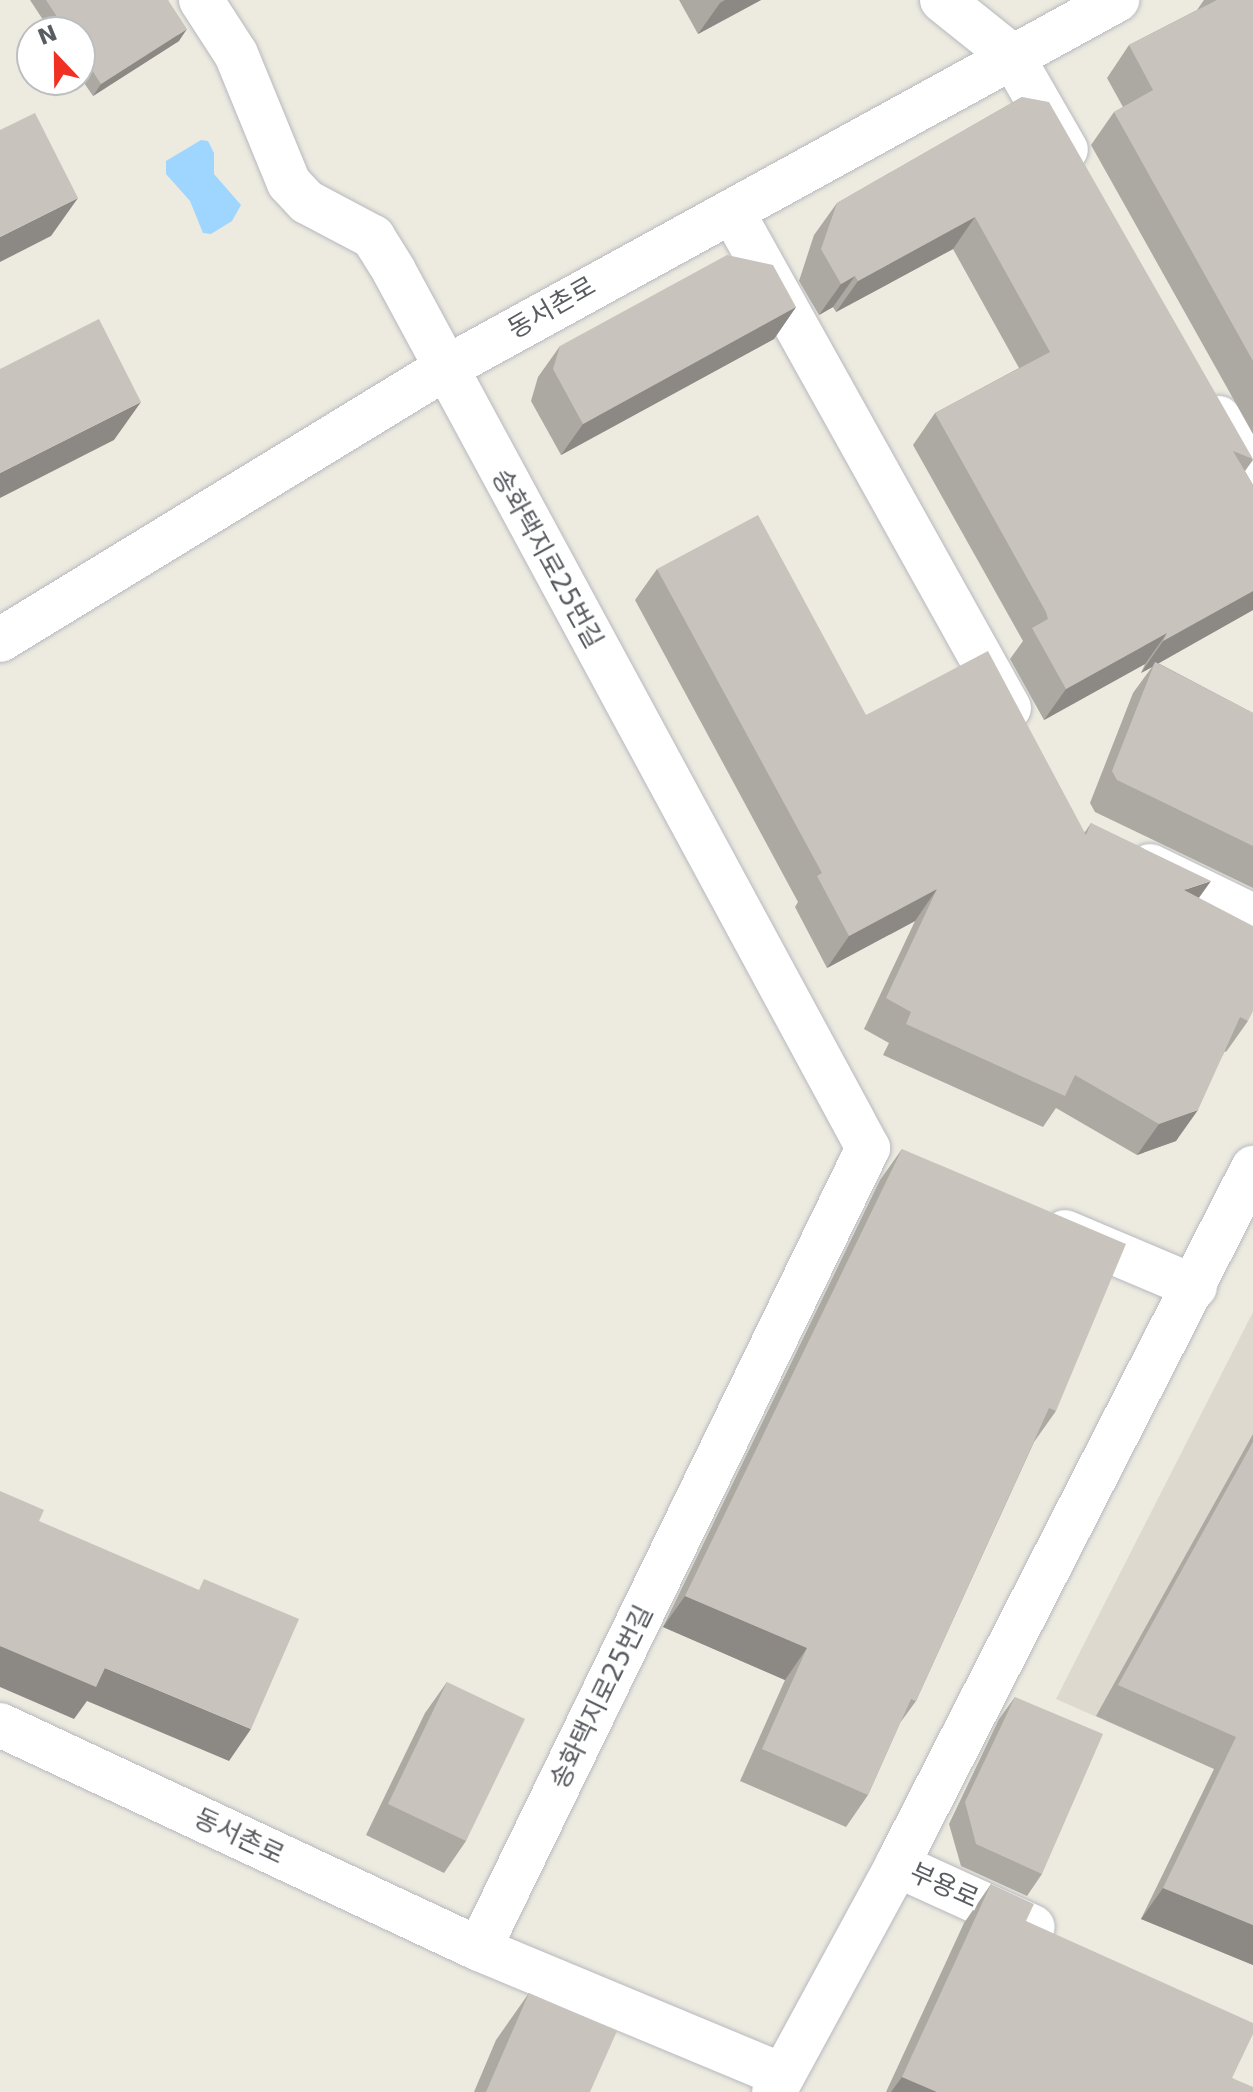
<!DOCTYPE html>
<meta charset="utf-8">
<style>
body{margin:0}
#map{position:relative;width:1253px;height:2092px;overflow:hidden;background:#edeae0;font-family:"DejaVu Sans","Noto Sans KR",sans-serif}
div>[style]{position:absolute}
.education>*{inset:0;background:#ddd9cf}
.water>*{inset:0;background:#9ed6ff}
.roads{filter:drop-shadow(0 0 2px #b6b9be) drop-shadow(0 0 2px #b6b9be)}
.minor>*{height:44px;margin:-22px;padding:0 22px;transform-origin:22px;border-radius:22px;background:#fff}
.wall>*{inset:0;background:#aca9a3}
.shaded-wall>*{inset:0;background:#8c8984}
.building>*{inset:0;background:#c8c4bd}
span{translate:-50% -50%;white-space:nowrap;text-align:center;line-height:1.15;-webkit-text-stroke:6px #fff;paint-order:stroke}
.street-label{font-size:26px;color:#595d62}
.north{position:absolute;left:16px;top:16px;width:80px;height:80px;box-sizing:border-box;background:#fff;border:2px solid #bdbec0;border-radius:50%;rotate:338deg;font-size:22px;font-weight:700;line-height:32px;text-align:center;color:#595d62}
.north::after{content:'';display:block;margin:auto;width:28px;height:36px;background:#f03023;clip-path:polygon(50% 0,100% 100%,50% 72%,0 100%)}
</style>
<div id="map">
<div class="education">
<i style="clip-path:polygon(1253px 1312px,1253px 1786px,1056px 1699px)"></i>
</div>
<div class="water">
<i style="clip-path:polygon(201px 140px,208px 141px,214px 153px,214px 174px,241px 205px,232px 221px,211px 234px,203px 233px,190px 201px,166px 174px,166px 161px)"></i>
</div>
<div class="roads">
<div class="minor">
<i style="left:201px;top:0;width:64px;rotate:57.1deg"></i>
<i style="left:236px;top:54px;width:139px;rotate:67.7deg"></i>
<i style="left:289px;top:183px;width:26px;rotate:47deg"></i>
<i style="left:307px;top:202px;width:75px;rotate:27.9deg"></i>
<i style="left:373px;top:237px;width:40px;rotate:58deg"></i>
<i style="left:394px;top:271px;width:997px;rotate:61.61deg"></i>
<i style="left:868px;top:1148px;width:890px;rotate:115.9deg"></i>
<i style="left:942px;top:0;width:90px;rotate:38.7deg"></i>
<i style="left:1012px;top:56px;width:108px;rotate:60.1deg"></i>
<i style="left:732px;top:211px;width:569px;rotate:60.87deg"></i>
<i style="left:1219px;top:418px;width:70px;rotate:60.9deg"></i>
<i style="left:0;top:640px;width:520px;rotate:-31.4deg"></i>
<i style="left:444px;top:369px;width:768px;rotate:-28.74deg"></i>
<i style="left:1150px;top:866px;width:114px;rotate:25.9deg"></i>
<i style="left:1065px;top:1232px;width:141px;rotate:22.9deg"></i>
<i style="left:0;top:1725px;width:529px;rotate:25.06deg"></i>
<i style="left:479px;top:1949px;width:328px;rotate:22.6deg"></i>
<i style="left:897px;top:1865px;width:149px;rotate:24.5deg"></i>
<i style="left:774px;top:2092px;width:258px;rotate:-61.5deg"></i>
<i style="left:897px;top:1865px;width:783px;rotate:-62.94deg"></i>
</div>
</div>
<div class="wall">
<i style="clip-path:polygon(30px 0,168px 0,179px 41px,93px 96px,80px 77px,80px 32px,51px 32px)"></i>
<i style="clip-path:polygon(679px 0,761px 0,698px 34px)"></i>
<i style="clip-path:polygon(1204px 0,1253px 0,1253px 434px,1091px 145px,1114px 112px,1123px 107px,1107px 78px,1129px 45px,1197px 10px)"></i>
<i style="clip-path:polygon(1022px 97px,1253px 460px,1245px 471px,1253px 485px,1253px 610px,1158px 663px,1253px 713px,1253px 888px,1095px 812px,1090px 803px,1133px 693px,1152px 667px,1141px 673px,1145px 664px,1044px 720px,1010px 659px,1023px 641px,913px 445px,935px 413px,1019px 368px,953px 249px,836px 312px,833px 307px,819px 315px,799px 281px,814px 235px,837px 203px)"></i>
<i style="clip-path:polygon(796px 307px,774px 339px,561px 455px,531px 401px,538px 377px,560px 346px)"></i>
<i style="clip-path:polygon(657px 569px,866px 715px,1085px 832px,1091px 823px,1199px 898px,1248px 1021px,1226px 1052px,1225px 1051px,1176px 1141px,1137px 1155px,1056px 1108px,1043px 1127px,883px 1055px,889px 1043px,864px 1029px,915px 921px,827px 968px,795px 907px,798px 902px,635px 600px)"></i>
<i style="clip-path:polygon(902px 1149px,1056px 1411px,1034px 1442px,916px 1701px,900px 1723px,868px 1795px,846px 1827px,740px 1781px,785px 1680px,663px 1627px,880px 1180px)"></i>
<i style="clip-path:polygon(1253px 1434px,1253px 1965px,1141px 1919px,1214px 1769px,1096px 1716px)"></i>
<i style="clip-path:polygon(447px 1682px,466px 1841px,444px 1873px,366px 1835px,425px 1713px)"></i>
<i style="clip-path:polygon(1015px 1697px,1042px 1874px,1027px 1896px,961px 1866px,949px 1824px,999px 1719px)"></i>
<i style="clip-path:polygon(991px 1884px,1026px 1921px,1232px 2078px,1253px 2092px,886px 2092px,964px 1923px)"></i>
<i style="clip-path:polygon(529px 1993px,590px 2092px,474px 2092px,496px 2040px)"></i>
</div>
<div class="shaded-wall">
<i style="clip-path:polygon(725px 0,761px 0,698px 34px,720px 3px)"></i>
<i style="clip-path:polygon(187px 29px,179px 41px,93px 96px,101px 84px)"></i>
<i style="clip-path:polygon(78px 198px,51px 236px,0 262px,0 237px)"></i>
<i style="clip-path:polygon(975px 217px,953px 249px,836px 312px,858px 281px)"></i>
<i style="clip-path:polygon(855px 276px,833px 307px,819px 315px,841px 284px)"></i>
<i style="clip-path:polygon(796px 307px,774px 339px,561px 455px,583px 424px)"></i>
<i style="clip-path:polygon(141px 402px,114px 440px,0 498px,0 473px)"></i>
<i style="clip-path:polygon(1253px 591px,1253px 610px,1154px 666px,1155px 662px,1152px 667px,1141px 673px,1163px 641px)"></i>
<i style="clip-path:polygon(1167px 633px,1145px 664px,1044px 720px,1066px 689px)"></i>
<i style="clip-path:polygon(1211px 881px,1188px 913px,1184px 890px)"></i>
<i style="clip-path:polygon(937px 889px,915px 921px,827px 968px,849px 936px)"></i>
<i style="clip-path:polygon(1198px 1110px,1176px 1141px,1137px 1155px,1159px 1124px)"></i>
<i style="clip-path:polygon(685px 1596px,807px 1648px,785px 1680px,663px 1627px)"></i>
<i style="clip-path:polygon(0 1646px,105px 1668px,251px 1729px,229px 1761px,87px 1701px,74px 1719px,0 1687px)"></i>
<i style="clip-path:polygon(1163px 1888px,1253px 1925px,1253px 1965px,1141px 1919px)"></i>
<i style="clip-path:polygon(902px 2077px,937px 2092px,891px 2092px)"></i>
</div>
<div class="building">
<i style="clip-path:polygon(46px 0,168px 0,187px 29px,101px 84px,80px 52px,80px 32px,67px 32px)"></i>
<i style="clip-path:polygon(1217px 0,1253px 0,1253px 361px,1114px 112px,1153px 90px,1129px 45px)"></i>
<i style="clip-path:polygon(1022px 97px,1049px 102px,1253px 459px,1233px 451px,1253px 485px,1253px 591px,1163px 641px,1167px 633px,1066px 689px,1032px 628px,1048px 619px,1046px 612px,935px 413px,1050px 352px,975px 217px,858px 281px,855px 276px,841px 284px,821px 249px,837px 203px)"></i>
<i style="clip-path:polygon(35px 113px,78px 198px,0 237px,0 130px)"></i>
<i style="clip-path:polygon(727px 255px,773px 265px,796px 307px,583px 424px,553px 369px,560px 346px)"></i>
<i style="clip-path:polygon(99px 319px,141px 402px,0 473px,0 369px)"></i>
<i style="clip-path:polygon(758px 515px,866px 715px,988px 651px,1086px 835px,1091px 823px,1211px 881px,1184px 890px,1253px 926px,1253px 1011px,1248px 1021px,1240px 1017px,1198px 1110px,1159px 1124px,1075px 1075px,1065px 1096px,906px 1024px,911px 1012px,886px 998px,937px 889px,849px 936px,817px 876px,822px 873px,657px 569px)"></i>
<i style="clip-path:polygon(1155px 662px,1253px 713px,1253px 846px,1117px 780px,1112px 771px)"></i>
<i style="clip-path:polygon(902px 1149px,1126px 1244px,1056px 1411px,1049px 1408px,916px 1701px,911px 1699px,868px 1795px,762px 1749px,807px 1648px,685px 1596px)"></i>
<i style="clip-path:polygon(1253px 1442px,1253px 1925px,1163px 1888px,1236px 1737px,1118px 1685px)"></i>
<i style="clip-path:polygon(0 1491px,44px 1510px,39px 1521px,199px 1590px,204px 1579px,299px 1619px,251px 1729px,105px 1668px,96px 1687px,0 1646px)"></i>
<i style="clip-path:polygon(447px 1682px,525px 1719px,466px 1841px,388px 1804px)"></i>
<i style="clip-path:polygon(1015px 1697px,1103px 1734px,1042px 1874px,976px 1844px,965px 1802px)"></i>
<i style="clip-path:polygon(991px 1884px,1034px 1904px,1026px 1921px,1253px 2023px,1253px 2034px,1232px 2078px,1253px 2087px,1253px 2092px,937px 2092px,902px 2077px)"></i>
<i style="clip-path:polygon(529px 1993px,617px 2031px,590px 2092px,486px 2092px)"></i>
</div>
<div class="street-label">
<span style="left:552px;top:308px;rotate:-30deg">동서촌로</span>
<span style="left:547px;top:559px;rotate:61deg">송화택지로25번길</span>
<span style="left:602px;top:1697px;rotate:-64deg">송화택지로25번길</span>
<span style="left:239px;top:1837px;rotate:25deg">동서촌로</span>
<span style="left:944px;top:1886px;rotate:24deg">부용로</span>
</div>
<div class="north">N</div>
</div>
